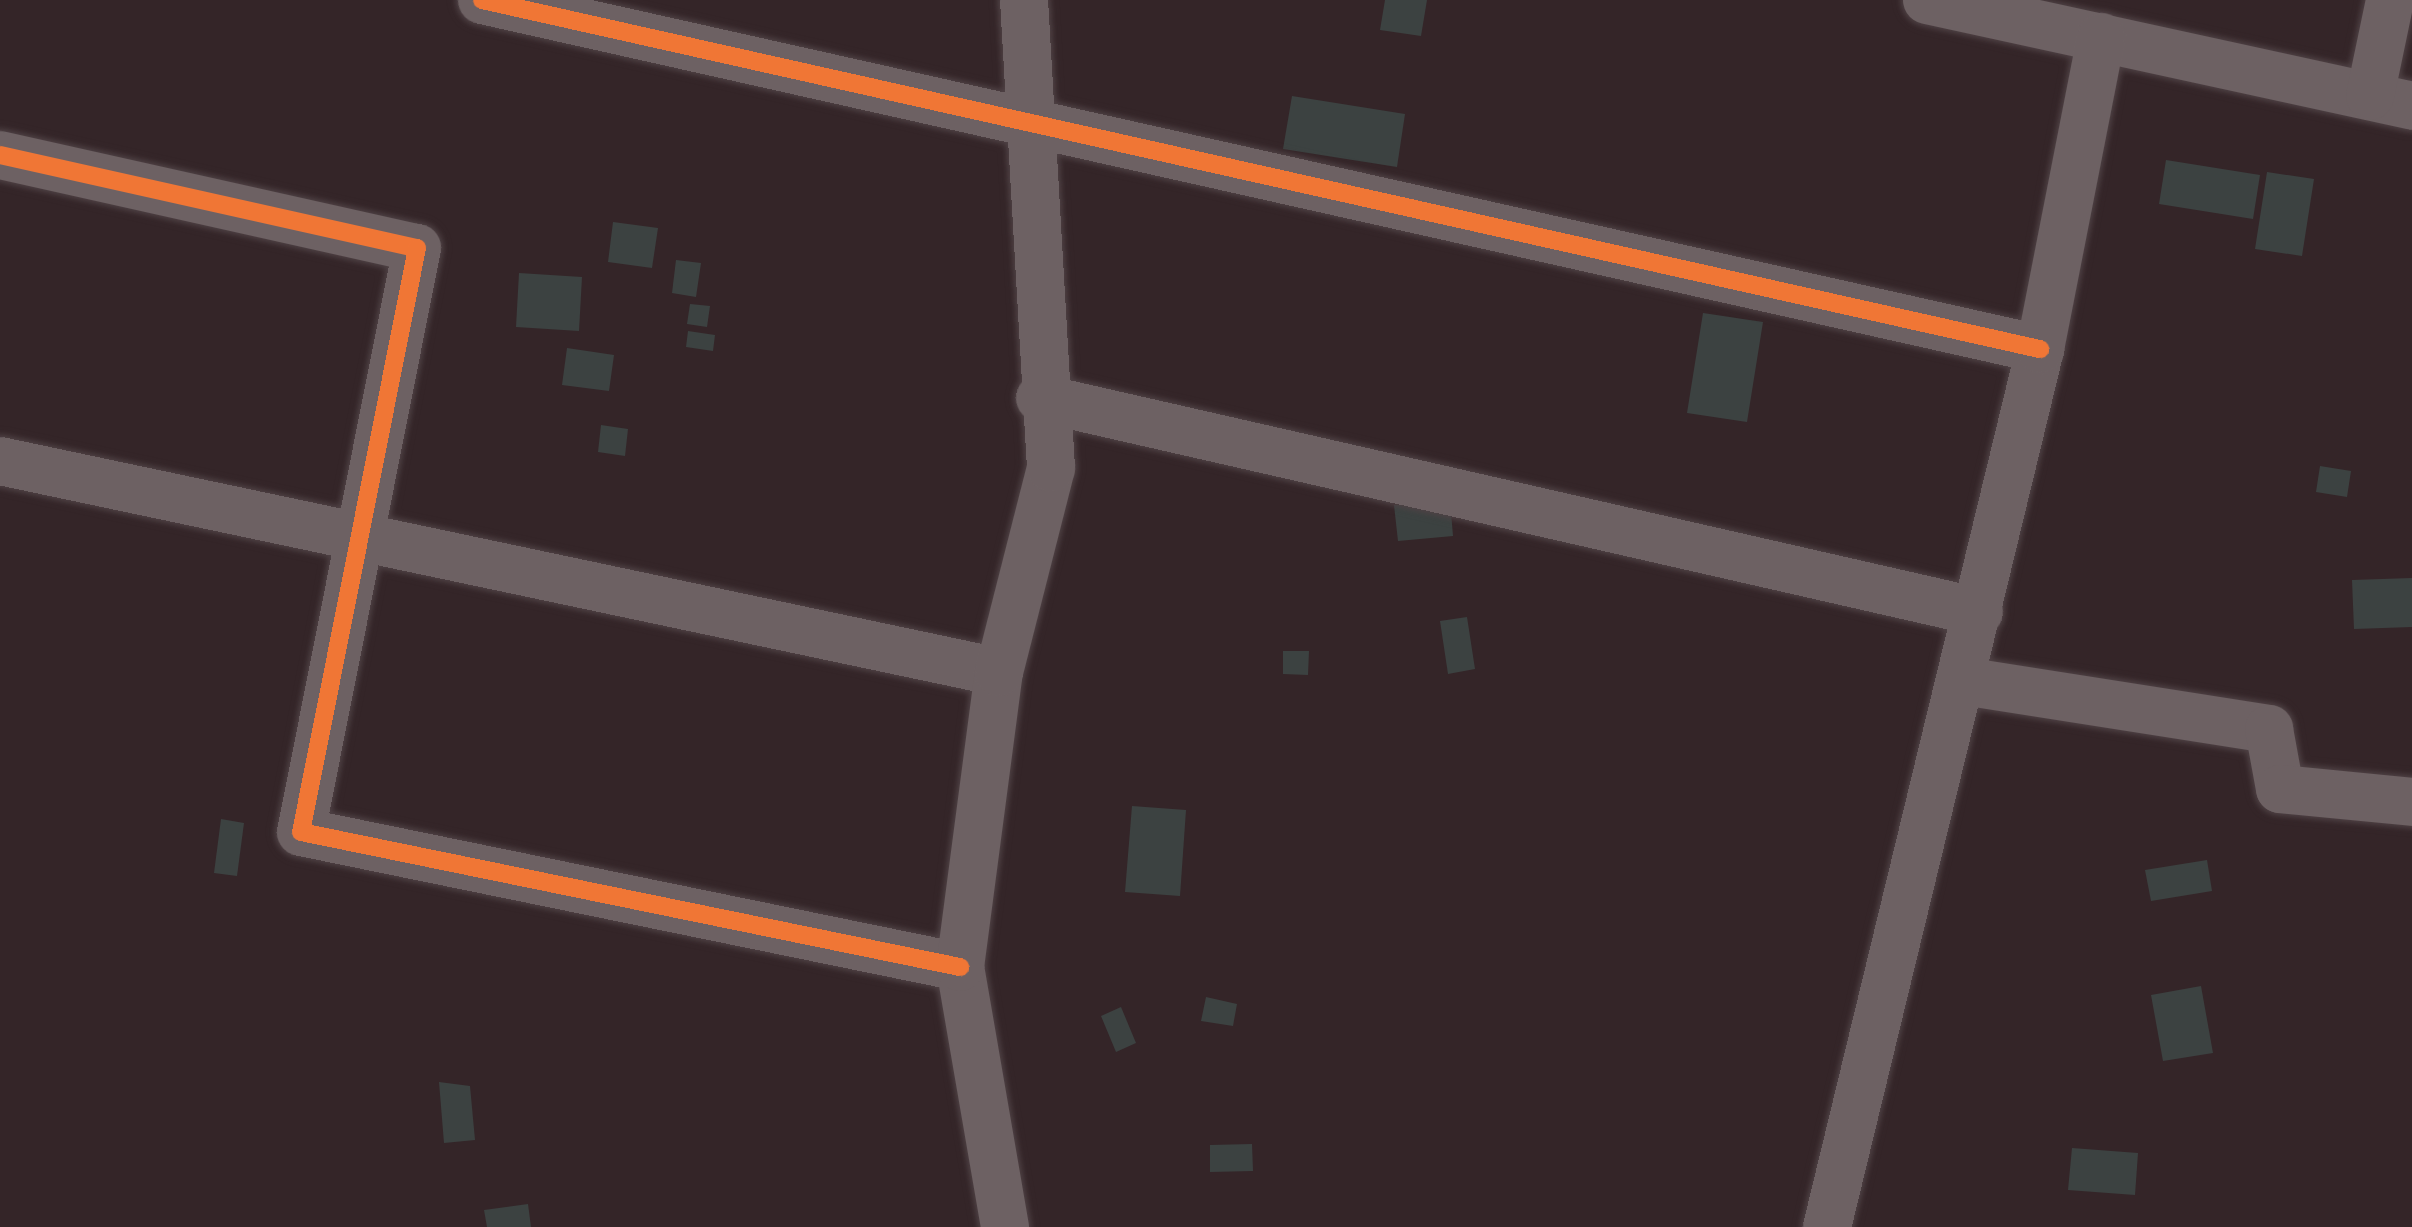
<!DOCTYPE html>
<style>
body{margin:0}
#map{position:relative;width:2412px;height:1227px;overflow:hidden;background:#342528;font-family:"IBM Plex Sans",sans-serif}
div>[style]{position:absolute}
.building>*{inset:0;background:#3c4241}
.roads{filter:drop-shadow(0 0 3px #4f4245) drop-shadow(0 0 3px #4f4245)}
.minor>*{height:48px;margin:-24px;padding:0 24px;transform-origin:24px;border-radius:24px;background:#6d6163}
.cycleway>*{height:18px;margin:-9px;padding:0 9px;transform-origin:9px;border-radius:9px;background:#f07635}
span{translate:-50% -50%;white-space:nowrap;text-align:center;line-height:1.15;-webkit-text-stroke:9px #3a1f24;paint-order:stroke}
</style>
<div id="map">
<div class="building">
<i style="clip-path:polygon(1385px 0,1427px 0,1421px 36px,1380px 30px)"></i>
<i style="clip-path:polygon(1292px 96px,1405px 114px,1397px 167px,1283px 149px)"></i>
<i style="clip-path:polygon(2166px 160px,2260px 175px,2253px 219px,2159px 204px)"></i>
<i style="clip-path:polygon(2267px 172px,2314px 179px,2302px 256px,2255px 249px)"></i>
<i style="clip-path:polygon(613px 222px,658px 228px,652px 268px,608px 262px)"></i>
<i style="clip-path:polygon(676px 260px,701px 263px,696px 297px,672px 293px)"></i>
<i style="clip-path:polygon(519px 273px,582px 277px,579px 331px,516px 327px)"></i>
<i style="clip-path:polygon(690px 304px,710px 306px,707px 327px,687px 324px)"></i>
<i style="clip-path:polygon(1703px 313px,1763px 322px,1747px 422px,1687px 413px)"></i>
<i style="clip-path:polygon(688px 331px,715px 335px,713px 351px,686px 347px)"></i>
<i style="clip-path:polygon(567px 348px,614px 355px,609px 391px,562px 385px)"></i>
<i style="clip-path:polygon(601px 425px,628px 429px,625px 456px,598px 452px)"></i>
<i style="clip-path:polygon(2320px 466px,2351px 471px,2347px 497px,2316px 492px)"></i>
<i style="clip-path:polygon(1450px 500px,1453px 536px,1398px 541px,1394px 505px)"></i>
<i style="clip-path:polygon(2412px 578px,2412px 627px,2354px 629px,2352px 580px)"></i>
<i style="clip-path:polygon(1467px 617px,1475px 669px,1448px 674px,1440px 621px)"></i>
<i style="clip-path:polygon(1283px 651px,1309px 651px,1308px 675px,1283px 674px)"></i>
<i style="clip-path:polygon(1132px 806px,1186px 810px,1180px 896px,1125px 892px)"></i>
<i style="clip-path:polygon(221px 819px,244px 823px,237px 876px,214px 873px)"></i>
<i style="clip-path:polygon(2207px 860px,2212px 891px,2151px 901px,2145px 870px)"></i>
<i style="clip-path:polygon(2201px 986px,2213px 1053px,2163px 1061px,2151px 995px)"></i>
<i style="clip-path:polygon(1206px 997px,1237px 1004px,1233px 1026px,1201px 1021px)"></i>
<i style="clip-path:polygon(1121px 1007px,1136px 1043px,1116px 1052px,1101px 1016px)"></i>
<i style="clip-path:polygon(439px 1082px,470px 1086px,475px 1140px,444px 1143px)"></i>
<i style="clip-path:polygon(1252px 1144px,1253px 1171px,1210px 1172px,1210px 1145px)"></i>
<i style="clip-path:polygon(2072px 1148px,2138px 1153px,2135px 1195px,2068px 1190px)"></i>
<i style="clip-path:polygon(528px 1204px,531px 1227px,487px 1227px,484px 1210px)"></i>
</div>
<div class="roads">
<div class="minor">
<i style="left:482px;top:0;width:1597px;rotate:12.63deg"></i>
<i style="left:1927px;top:0;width:496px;rotate:12.3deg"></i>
<i style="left:2370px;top:96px;width:98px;rotate:-78.2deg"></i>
<i style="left:0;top:155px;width:427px;rotate:12.6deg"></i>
<i style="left:417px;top:248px;width:595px;rotate:101.23deg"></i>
<i style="left:301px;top:832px;width:673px;rotate:11.58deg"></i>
<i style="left:1040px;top:398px;width:963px;rotate:12.84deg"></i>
<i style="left:0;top:461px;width:1021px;rotate:11.93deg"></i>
<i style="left:1963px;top:681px;width:310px;rotate:8.9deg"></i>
<i style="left:2269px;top:729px;width:61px;rotate:79.6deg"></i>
<i style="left:2280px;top:789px;width:133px;rotate:5.6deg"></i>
<i style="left:1005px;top:1227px;width:264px;rotate:-99.8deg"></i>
<i style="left:960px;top:967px;width:298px;rotate:-82.5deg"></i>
<i style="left:999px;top:672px;width:211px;rotate:-75.7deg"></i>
<i style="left:1051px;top:468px;width:469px;rotate:-93.3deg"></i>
<i style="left:1827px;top:1227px;width:903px;rotate:-76.36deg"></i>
<i style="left:2040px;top:349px;width:318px;rotate:-78.9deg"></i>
</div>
</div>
<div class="cycleway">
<i style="left:482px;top:0;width:1597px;rotate:12.63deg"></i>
<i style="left:0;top:155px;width:427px;rotate:12.6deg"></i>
<i style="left:417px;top:248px;width:595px;rotate:101.23deg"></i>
<i style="left:301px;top:832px;width:673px;rotate:11.58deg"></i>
</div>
</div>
